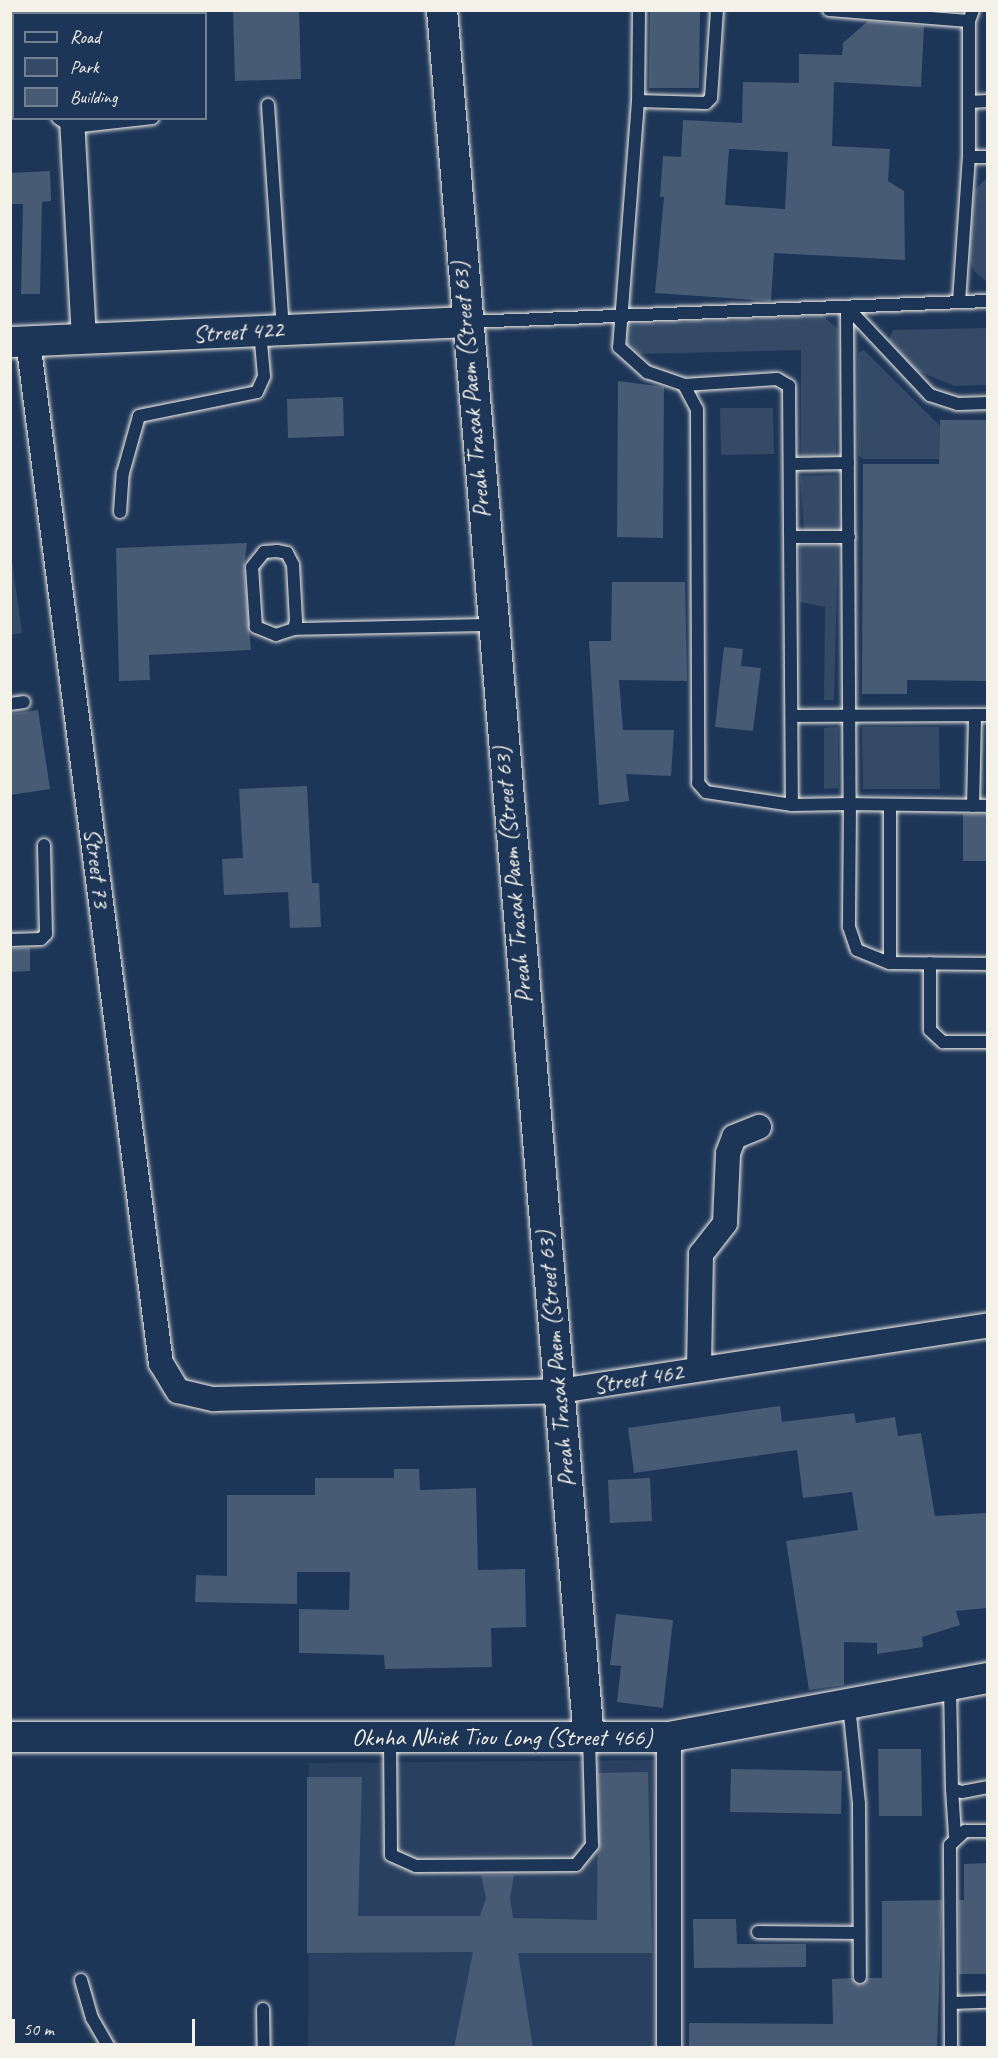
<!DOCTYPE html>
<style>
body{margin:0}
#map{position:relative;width:998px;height:2058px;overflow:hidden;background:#1d3557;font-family:Caveat,sans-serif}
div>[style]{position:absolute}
.built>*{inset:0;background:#2a4060}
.green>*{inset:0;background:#354a67}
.building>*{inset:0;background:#485b74}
.roads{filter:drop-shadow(0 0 2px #f4f1e8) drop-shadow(0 0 2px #f4f1e8)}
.service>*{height:12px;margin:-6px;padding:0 6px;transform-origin:6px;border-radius:6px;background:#1d3557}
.minor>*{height:24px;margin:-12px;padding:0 12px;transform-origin:12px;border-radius:12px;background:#1d3557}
.tertiary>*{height:30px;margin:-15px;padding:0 15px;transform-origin:15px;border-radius:15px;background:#1d3557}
span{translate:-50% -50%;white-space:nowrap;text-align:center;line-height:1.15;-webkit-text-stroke:5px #1d3557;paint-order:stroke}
.street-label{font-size:24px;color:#f4f1e8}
.frame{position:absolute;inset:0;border:12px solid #f4f1e8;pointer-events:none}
.legend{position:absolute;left:12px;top:12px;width:195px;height:108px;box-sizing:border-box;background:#1d3557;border:2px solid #738091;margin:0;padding:8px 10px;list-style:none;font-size:18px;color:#f4f1e8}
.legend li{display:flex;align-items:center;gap:12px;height:30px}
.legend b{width:30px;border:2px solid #738091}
.scale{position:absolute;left:12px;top:2019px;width:183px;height:27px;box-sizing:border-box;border:3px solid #f4f1e8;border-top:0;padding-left:8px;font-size:18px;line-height:21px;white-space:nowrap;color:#f4f1e8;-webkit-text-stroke:4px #1d3557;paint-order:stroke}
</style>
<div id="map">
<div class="built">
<i style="clip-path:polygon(655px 1760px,654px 2047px,308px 2048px,309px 1763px)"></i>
</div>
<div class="green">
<i style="clip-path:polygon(987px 178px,987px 282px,973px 270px,969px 257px,973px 191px)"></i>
<i style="clip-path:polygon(822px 315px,838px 329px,836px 458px,801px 456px,801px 350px,639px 354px,628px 344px,623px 325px)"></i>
<i style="clip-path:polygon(987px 328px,987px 385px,955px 386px,915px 370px,889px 340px,893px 330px)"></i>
<i style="clip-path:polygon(864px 350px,940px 426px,939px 459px,863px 459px,858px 455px,858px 353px)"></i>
<i style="clip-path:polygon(720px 408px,773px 408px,774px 454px,721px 455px)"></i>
<i style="clip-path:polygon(837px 475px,838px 530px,804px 531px,800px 476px)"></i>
<i style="clip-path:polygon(800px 545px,838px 545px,834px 700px,824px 700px,825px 607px,800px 602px)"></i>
<i style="clip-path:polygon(11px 553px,22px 633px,11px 635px,10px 635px)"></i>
<i style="clip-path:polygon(838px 727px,838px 788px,824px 789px,824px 728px)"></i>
<i style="clip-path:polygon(862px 727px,939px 727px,940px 789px,863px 789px)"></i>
</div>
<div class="building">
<i style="clip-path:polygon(233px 10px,299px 10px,301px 79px,235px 81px)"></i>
<i style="clip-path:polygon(650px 10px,700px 10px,699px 88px,649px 88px)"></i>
<i style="clip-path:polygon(evenodd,868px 21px,924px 26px,921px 87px,834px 82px,832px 146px,890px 149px,888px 181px,904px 191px,905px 260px,774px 253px,771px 301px,655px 293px,664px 197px,660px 197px,663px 156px,681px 157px,683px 120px,742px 123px,743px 82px,799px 83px,799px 54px,842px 55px,843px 43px,868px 21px,729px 149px,788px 152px,785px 209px,725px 205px,729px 149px)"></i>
<i style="clip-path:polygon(50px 171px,51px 201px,42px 202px,40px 294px,21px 294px,23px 204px,10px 204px,10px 173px)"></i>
<i style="clip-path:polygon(618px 381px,664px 387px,663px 538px,617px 537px)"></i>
<i style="clip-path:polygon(343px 397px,344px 436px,288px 438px,287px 399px)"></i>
<i style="clip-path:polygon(940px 420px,987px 420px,987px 681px,907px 680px,907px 694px,862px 694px,863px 464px,939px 464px)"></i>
<i style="clip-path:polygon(247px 543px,244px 568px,251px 650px,149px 655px,150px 680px,119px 681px,116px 548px)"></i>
<i style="clip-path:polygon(612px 582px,685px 582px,687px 681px,619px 680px,623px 730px,674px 730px,671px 776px,626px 774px,629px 801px,599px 805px,589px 641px,611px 641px)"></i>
<i style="clip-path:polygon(724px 647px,743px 649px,741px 666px,761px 668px,753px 731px,715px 727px)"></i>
<i style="clip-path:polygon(38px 710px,50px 789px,10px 795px,10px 714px)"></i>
<i style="clip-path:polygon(307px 786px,312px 883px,319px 883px,321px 927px,290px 928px,288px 892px,224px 895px,222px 859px,243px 858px,239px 789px)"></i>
<i style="clip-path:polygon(963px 814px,987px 814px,987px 861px,963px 861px)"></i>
<i style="clip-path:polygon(10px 948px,30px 948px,30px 971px,10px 972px)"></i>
<i style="clip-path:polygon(780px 1406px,782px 1422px,854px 1413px,856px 1423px,895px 1417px,898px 1436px,921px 1433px,935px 1516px,987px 1513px,987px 1608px,956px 1611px,960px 1625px,922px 1637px,923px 1647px,877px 1654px,877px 1643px,844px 1642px,844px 1685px,809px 1690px,786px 1541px,858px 1530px,852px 1492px,803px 1498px,797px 1450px,634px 1473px,628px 1428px)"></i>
<i style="clip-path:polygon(394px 1469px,419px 1469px,420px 1490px,476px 1488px,478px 1570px,525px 1569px,526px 1627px,491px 1628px,492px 1667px,385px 1669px,384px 1655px,299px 1653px,299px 1609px,349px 1610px,350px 1572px,297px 1572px,297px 1604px,195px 1602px,196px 1575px,227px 1576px,227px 1495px,315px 1495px,315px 1478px,394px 1478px)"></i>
<i style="clip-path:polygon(650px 1478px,652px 1521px,610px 1523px,608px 1480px)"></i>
<i style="clip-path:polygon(616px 1614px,673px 1620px,663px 1708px,617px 1702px,621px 1666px,610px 1665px)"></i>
<i style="clip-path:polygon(878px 1749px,921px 1749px,922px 1816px,879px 1816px)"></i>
<i style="clip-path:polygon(731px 1769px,842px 1771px,841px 1814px,730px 1812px)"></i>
<i style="clip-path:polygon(648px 1772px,652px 1953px,518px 1953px,533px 2048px,454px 2048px,473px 1952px,307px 1953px,307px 1777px,362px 1777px,358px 1916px,480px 1916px,486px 1898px,481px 1875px,514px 1875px,510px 1898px,513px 1918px,597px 1920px,598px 1773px)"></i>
<i style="clip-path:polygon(987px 1863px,987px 1974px,959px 1974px,959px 1900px,964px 1900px,964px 1864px)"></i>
<i style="clip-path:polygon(942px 1900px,937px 2048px,689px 2048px,689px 2023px,833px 2024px,832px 1979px,852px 1978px,861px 1985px,868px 1978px,882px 1978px,882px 1901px)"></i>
<i style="clip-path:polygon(693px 1919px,736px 1919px,737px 1944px,806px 1944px,806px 1967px,694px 1968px)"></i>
</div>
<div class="roads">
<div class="service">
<i style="left:639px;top:10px;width:91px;rotate:90.6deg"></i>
<i style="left:638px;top:101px;width:247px;rotate:94.4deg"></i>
<i style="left:619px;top:347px;width:38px;rotate:42deg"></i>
<i style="left:647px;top:372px;width:39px;rotate:19deg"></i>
<i style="left:684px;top:385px;width:93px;rotate:-3.7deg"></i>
<i style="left:777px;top:379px;width:14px;rotate:30deg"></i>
<i style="left:789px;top:386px;width:419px;rotate:89.6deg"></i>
<i style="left:829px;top:10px;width:140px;rotate:4.5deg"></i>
<i style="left:10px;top:82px;width:5px;rotate:37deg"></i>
<i style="left:638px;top:101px;width:68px;rotate:1.7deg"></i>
<i style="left:706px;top:103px;width:7px;rotate:-45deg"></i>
<i style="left:711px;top:98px;width:88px;rotate:-86.1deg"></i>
<i style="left:969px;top:102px;width:19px;rotate:-3deg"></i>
<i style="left:268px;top:105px;width:225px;rotate:86.2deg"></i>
<i style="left:58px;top:118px;width:17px;rotate:33deg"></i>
<i style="left:72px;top:127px;width:81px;rotate:-6.4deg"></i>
<i style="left:969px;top:157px;width:19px"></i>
<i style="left:959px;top:302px;width:145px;rotate:-86.1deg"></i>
<i style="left:969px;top:157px;width:136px;rotate:-90deg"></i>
<i style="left:969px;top:21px;width:12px;rotate:-70deg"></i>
<i style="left:847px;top:307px;width:497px;rotate:89.7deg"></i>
<i style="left:850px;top:804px;width:138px;rotate:0.8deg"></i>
<i style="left:847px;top:307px;width:121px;rotate:46.7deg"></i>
<i style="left:930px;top:395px;width:29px;rotate:18deg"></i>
<i style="left:958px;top:404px;width:30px;rotate:-2deg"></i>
<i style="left:467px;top:322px;width:521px;rotate:-2.31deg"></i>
<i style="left:684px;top:385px;width:27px;rotate:62deg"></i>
<i style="left:697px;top:409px;width:374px;rotate:89.8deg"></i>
<i style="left:698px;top:783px;width:12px;rotate:48deg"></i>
<i style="left:706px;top:792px;width:87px;rotate:8.6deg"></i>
<i style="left:792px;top:805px;width:58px;rotate:-1deg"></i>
<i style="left:850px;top:804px;width:123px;rotate:90.5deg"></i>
<i style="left:849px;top:927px;width:24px;rotate:71deg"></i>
<i style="left:857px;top:950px;width:35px;rotate:22deg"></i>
<i style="left:890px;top:963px;width:98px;rotate:0.6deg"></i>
<i style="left:793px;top:464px;width:55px;rotate:-1deg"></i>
<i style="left:120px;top:512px;width:39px;rotate:-86deg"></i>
<i style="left:123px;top:473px;width:59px;rotate:-74.3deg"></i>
<i style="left:139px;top:416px;width:120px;rotate:-11.5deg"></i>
<i style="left:257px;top:392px;width:17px;rotate:-66deg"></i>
<i style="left:264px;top:376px;width:45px;rotate:-95.1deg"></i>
<i style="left:793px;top:537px;width:56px"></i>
<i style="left:277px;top:551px;width:10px;rotate:11deg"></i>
<i style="left:287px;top:553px;width:13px;rotate:63deg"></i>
<i style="left:293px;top:565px;width:56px;rotate:86.9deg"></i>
<i style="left:296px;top:621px;width:8px;rotate:104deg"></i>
<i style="left:294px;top:629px;width:19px;rotate:162deg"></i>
<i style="left:276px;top:635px;width:22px;rotate:-158deg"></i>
<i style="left:256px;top:627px;width:60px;rotate:-93.8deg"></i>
<i style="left:252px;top:567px;width:19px;rotate:-51deg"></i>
<i style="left:264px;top:552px;width:13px;rotate:-4deg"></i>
<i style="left:294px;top:629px;width:197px;rotate:-1.2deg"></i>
<i style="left:10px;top:704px;width:14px;rotate:-8deg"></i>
<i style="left:794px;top:716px;width:194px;rotate:-0.3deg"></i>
<i style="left:890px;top:805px;width:158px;rotate:90deg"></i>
<i style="left:973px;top:806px;width:91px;rotate:-88.7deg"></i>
<i style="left:10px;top:940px;width:31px;rotate:-2deg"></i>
<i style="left:41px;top:939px;width:7px;rotate:-45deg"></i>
<i style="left:46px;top:934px;width:89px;rotate:-91.3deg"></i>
<i style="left:930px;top:963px;width:67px;rotate:90deg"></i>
<i style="left:930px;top:1030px;width:18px;rotate:43deg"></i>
<i style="left:943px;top:1042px;width:45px"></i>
<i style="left:950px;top:1686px;width:103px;rotate:88.9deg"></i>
<i style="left:952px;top:1789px;width:10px;rotate:17deg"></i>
<i style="left:962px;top:1792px;width:26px;rotate:-11deg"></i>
<i style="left:849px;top:1705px;width:99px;rotate:84.2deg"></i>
<i style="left:859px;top:1803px;width:174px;rotate:89.7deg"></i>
<i style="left:390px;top:1738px;width:117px;rotate:89.5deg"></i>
<i style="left:391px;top:1855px;width:27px;rotate:24deg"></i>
<i style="left:416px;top:1866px;width:160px;rotate:-0.4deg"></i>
<i style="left:576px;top:1865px;width:26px;rotate:-51deg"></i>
<i style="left:592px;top:1845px;width:107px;rotate:-91.6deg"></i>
<i style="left:952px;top:1789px;width:47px;rotate:86.3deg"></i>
<i style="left:758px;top:1932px;width:101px;rotate:0.6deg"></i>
<i style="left:81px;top:1980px;width:40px;rotate:74deg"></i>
<i style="left:92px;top:2018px;width:34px;rotate:60deg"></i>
<i style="left:951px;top:2003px;width:37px;rotate:-2deg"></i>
<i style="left:263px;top:2009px;width:39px;rotate:89deg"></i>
<i style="left:951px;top:2048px;width:203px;rotate:-90.3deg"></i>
<i style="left:950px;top:1845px;width:21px;rotate:-43deg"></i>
<i style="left:965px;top:1831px;width:23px"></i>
</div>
<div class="minor">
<i style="left:70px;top:10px;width:4px;rotate:90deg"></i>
<i style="left:72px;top:118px;width:220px;rotate:86.9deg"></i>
<i style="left:28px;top:341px;width:1031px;rotate:82.59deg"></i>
<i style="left:161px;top:1363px;width:33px;rotate:59deg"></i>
<i style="left:178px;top:1391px;width:37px;rotate:13deg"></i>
<i style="left:214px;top:1399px;width:345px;rotate:-1.3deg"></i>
<i style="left:559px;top:1391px;width:434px;rotate:-8.7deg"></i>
<i style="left:699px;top:1369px;width:115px;rotate:-89deg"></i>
<i style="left:701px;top:1254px;width:39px;rotate:-52deg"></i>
<i style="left:725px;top:1223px;width:70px;rotate:-87.5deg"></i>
<i style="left:728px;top:1153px;width:17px;rotate:-69deg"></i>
<i style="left:734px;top:1137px;width:27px;rotate:-22deg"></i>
<i style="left:669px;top:1737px;width:311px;rotate:90deg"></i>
</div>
<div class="tertiary">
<i style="left:442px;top:10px;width:1734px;rotate:85.14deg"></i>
<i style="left:10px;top:342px;width:455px;rotate:-2.5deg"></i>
<i style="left:10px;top:1737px;width:659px"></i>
<i style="left:669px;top:1737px;width:324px;rotate:-10.5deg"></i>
</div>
</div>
<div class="street-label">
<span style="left:238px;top:332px;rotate:-3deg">Street 422</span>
<span style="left:471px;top:390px;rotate:-95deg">Preah Trasak Paem (Street 63)</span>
<span style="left:97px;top:868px;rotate:83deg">Street 73</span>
<span style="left:513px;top:875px;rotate:-95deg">Preah Trasak Paem (Street 63)</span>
<span style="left:556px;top:1359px;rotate:-95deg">Preah Trasak Paem (Street 63)</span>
<span style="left:638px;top:1379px;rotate:-9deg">Street 462</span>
<span style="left:502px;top:1738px">Oknha Nhiek Tiou Long (Street 466)</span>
</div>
<div class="frame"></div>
<ul class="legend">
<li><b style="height:8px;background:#1d3557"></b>Road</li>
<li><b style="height:16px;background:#354a67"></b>Park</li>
<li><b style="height:16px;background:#485b74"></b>Building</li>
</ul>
<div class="scale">50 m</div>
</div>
